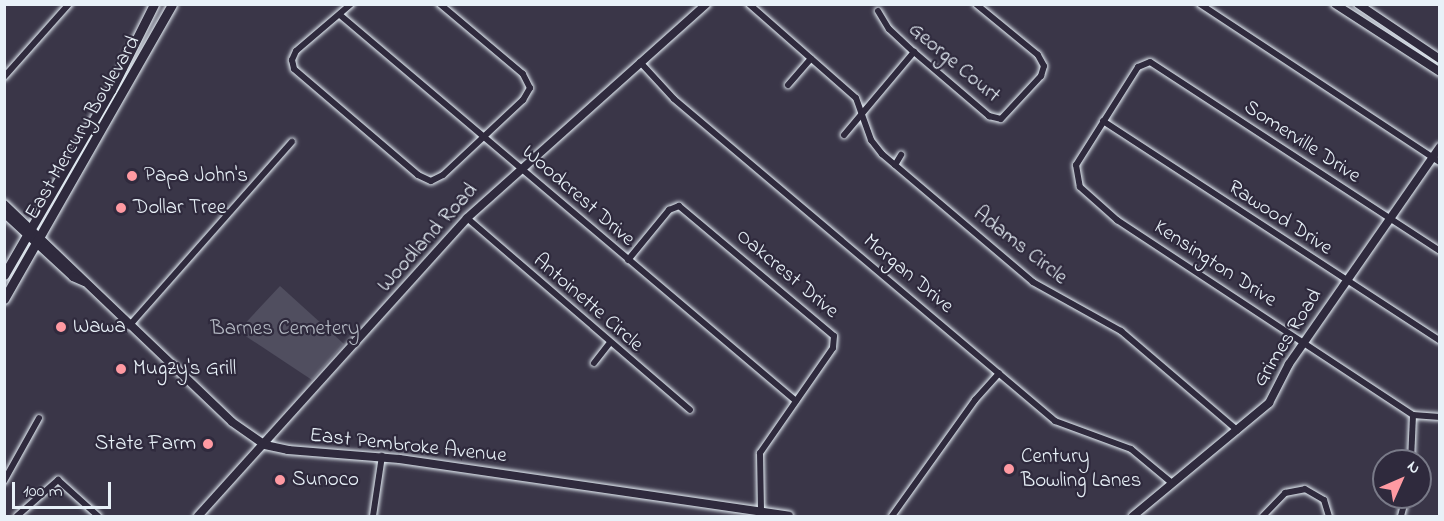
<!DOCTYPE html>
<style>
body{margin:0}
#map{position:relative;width:1444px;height:521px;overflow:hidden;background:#3a3648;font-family:"Indie Flower",sans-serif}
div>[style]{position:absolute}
.green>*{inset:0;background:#504e5f}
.roads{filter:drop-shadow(0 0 2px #e8f1f8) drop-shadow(0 0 2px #e8f1f8)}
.minor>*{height:6px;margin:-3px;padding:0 3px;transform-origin:3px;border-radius:3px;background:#2f2a3d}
.tertiary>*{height:8px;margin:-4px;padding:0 4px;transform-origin:4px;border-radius:4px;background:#2f2a3d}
.secondary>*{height:8px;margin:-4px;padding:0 4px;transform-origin:4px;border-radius:4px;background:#2f2a3d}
.primary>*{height:9px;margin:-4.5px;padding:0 4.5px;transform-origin:4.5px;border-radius:4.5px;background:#2f2a3d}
.dots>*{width:16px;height:16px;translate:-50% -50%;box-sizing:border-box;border:3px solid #2f2a3d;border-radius:50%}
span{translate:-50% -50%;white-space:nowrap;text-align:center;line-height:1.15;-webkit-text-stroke:4.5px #2f2a3d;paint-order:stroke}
.street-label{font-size:21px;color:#e8f1f8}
.poi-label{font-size:21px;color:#e8f1f8}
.left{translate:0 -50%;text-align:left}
.right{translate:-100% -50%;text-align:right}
.park-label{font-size:21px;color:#b3b8c2}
.frame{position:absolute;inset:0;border:6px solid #e8f1f8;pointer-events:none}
.north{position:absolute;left:1372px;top:449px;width:60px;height:60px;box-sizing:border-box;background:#2f2a3d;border:2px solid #797a88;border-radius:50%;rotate:45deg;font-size:16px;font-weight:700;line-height:24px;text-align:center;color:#e8f1f8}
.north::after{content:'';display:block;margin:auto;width:21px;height:27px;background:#ff9aa2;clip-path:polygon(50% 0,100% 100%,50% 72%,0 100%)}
.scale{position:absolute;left:12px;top:482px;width:99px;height:27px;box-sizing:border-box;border:3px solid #e8f1f8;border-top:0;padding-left:8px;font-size:18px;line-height:21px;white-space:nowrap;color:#e8f1f8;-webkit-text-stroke:4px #2f2a3d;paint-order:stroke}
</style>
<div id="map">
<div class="green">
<i style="clip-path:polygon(280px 286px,344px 344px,312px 380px,238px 331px)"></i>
</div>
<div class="roads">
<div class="minor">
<i style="left:351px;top:4px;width:72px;rotate:139.5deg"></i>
<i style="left:296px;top:51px;width:10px;rotate:114deg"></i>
<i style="left:292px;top:60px;width:9px;rotate:77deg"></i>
<i style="left:294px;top:69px;width:163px;rotate:40.5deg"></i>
<i style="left:418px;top:175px;width:14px;rotate:25deg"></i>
<i style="left:431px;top:181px;width:13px;rotate:-27deg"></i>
<i style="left:443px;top:175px;width:110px;rotate:-43.2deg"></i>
<i style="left:523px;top:100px;width:14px;rotate:-60deg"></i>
<i style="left:530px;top:88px;width:16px;rotate:-117deg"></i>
<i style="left:523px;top:74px;width:109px;rotate:-139.9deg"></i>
<i style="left:749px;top:4px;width:142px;rotate:41.3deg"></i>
<i style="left:856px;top:98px;width:45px;rotate:70.3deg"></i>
<i style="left:871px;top:140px;width:18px;rotate:52deg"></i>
<i style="left:882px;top:154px;width:198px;rotate:40.3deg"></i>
<i style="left:1033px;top:282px;width:101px;rotate:29.1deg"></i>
<i style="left:1121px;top:331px;width:153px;rotate:40.5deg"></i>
<i style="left:1200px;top:4px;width:287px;rotate:33.4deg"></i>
<i style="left:878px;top:11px;width:21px;rotate:59deg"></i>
<i style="left:889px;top:29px;width:34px;rotate:43deg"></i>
<i style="left:914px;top:52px;width:99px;rotate:40.5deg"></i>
<i style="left:989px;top:116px;width:12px;rotate:14deg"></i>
<i style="left:1001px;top:119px;width:59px;rotate:-47.1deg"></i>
<i style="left:1041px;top:76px;width:10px;rotate:-73deg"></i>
<i style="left:1044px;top:66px;width:13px;rotate:-119deg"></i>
<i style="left:1038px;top:55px;width:80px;rotate:-140.6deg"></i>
<i style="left:340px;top:15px;width:597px;rotate:40.25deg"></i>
<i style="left:640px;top:62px;width:50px;rotate:47.4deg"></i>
<i style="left:674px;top:99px;width:499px;rotate:40.2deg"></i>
<i style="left:1055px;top:421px;width:81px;rotate:20.2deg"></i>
<i style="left:1131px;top:449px;width:53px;rotate:39.7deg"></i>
<i style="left:4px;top:77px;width:98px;rotate:-48.3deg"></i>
<i style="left:788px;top:85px;width:35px;rotate:-49deg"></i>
<i style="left:1103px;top:121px;width:402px;rotate:33.1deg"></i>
<i style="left:844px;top:135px;width:109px;rotate:-49.9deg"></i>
<i style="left:895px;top:165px;width:12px;rotate:-59deg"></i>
<i style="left:467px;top:218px;width:294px;rotate:40.7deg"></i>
<i style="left:1440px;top:251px;width:346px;rotate:-146.9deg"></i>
<i style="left:1150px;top:62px;width:13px;rotate:157deg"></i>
<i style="left:1138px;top:67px;width:116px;rotate:122.3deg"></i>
<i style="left:1076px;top:165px;width:22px;rotate:80deg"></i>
<i style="left:1080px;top:187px;width:50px;rotate:41.7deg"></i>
<i style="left:1117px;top:220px;width:354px;rotate:33.4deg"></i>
<i style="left:1413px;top:415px;width:27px;rotate:4deg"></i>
<i style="left:628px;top:260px;width:65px;rotate:-50.6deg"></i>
<i style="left:669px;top:210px;width:11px;rotate:-22deg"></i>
<i style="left:679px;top:206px;width:202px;rotate:40deg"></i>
<i style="left:834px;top:336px;width:12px;rotate:95deg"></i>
<i style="left:833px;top:348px;width:128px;rotate:124.8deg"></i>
<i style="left:760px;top:453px;width:59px;rotate:89deg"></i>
<i style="left:129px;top:326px;width:246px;rotate:-48.5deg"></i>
<i style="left:594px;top:363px;width:24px;rotate:-52deg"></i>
<i style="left:1411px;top:461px;width:46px;rotate:-87.5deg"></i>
<i style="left:4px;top:481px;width:72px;rotate:-60.9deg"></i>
<i style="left:17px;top:516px;width:55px;rotate:-41.3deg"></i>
<i style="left:58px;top:480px;width:54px;rotate:42deg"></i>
<i style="left:373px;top:516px;width:61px;rotate:-81.5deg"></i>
<i style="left:892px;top:516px;width:143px;rotate:-54.4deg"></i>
<i style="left:975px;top:400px;width:36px;rotate:-48deg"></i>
<i style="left:1263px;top:516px;width:32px;rotate:-46deg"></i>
<i style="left:1285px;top:493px;width:20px;rotate:-11deg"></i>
<i style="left:1305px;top:489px;width:22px;rotate:30deg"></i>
<i style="left:1324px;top:500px;width:17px;rotate:73deg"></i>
<i style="left:1401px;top:516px;width:20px;rotate:-75deg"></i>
</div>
<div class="tertiary">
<i style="left:1335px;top:4px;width:125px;rotate:32.9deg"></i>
<i style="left:1358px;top:4px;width:99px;rotate:33.9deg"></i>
<i style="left:1133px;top:516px;width:177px;rotate:-39.7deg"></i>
<i style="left:1269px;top:403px;width:44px;rotate:-62.9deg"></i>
<i style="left:1289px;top:364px;width:264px;rotate:-55.2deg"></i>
</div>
<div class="secondary">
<i style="left:4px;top:204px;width:315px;rotate:43.7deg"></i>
<i style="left:232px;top:422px;width:40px;rotate:34.9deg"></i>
<i style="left:265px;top:445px;width:24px;rotate:12deg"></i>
<i style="left:288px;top:450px;width:112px;rotate:4.6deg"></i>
<i style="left:400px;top:459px;width:393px;rotate:8.3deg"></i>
<i style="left:4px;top:213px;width:94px;rotate:42.8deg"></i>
<i style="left:73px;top:277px;width:12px;rotate:24deg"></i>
<i style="left:198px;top:516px;width:401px;rotate:-47.9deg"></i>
<i style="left:467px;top:218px;width:321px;rotate:-41.8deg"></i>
</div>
<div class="primary">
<i style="left:4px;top:275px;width:214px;rotate:-60deg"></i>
<i style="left:111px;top:90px;width:96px;rotate:-63.4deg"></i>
<i style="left:4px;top:299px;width:339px;rotate:-60.3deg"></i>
</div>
</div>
<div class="dots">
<i style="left:132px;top:176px;background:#ff9aa2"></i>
<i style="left:121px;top:208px;background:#ff9aa2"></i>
<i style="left:61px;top:327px;background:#ff9aa2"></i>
<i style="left:121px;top:369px;background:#ff9aa2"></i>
<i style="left:208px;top:444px;background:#ff9aa2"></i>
<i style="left:1009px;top:469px;background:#ff9aa2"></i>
<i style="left:280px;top:480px;background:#ff9aa2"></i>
</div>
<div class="street-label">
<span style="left:954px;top:63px;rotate:40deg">George Court</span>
<span style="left:83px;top:128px;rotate:-60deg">East Mercury Boulevard</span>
<span style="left:1302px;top:142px;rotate:33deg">Somerville Drive</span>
<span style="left:578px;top:196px;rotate:41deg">Woodcrest Drive</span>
<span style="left:1280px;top:218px;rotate:33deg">Rawood Drive</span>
<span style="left:428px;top:238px;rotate:-48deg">Woodland Road</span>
<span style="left:1020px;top:246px;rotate:38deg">Adams Circle</span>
<span style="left:1215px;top:264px;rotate:33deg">Kensington Drive</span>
<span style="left:787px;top:274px;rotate:40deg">Oakcrest Drive</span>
<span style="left:908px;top:274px;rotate:40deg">Morgan Drive</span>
<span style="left:588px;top:303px;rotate:41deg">Antoinette Circle</span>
<span style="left:1288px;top:338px;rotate:-58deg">Grimes Road</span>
<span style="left:408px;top:446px;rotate:6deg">East Pembroke Avenue</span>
</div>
<div class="poi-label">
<span class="left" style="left:144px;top:176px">Papa John's</span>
<span class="left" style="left:133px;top:208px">Dollar Tree</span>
<span class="left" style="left:73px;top:327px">Wawa</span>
<span class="left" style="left:133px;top:369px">Mugzy's Grill</span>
<span class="right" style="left:196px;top:444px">State Farm</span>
<span class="left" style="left:1021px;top:469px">Century<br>Bowling Lanes</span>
<span class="left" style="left:292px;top:480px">Sunoco</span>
</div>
<div class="park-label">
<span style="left:285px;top:329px">Barnes Cemetery</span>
</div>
<div class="frame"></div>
<div class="north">N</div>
<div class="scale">100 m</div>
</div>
